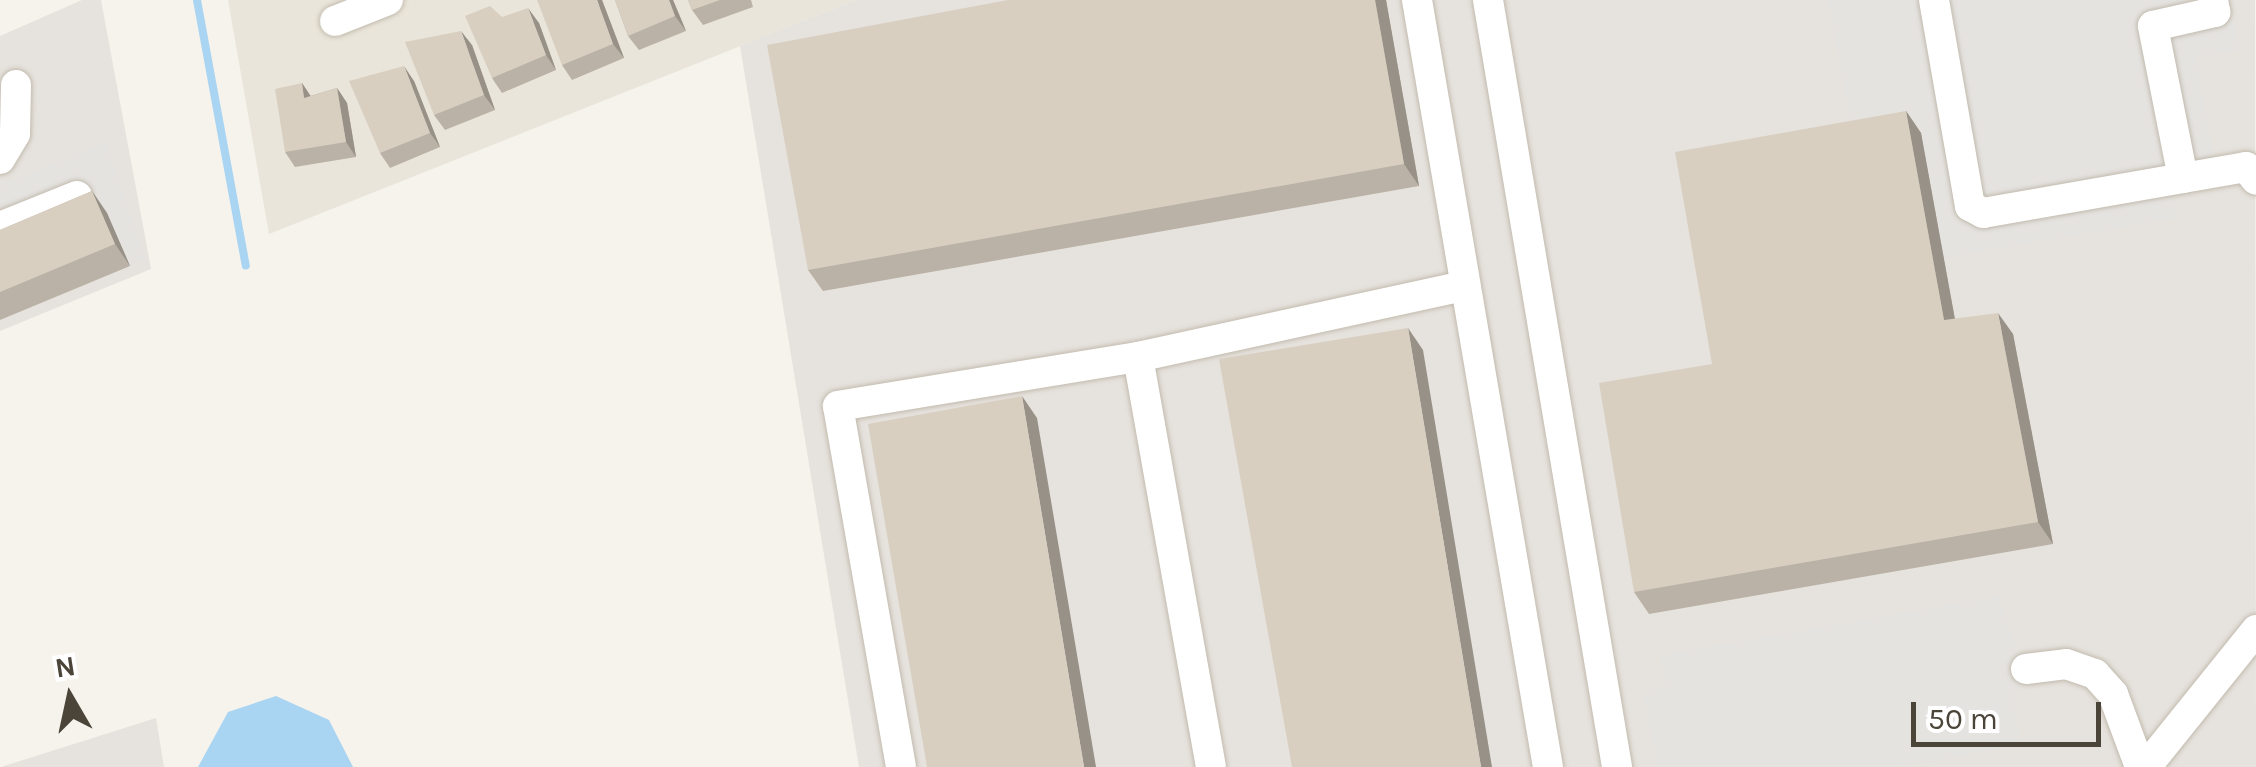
<!DOCTYPE html>
<style>
body{margin:0}
#map{position:relative;width:2256px;height:767px;overflow:hidden;background:#f6f3ec;font-family:Karla,sans-serif}
div>[style]{position:absolute}
.residential>*{inset:0;background:#eae5da}
.industrial>*{inset:0;background:#e6e2dd}
.parking>*{inset:0;background:#e5e3e0}
.water>*{inset:0;background:#a9d4f2}
.stream>*{height:8px;margin:-4px;padding:0 4px;transform-origin:4px;border-radius:4px;background:#a9d4f2}
.roads{filter:drop-shadow(0 0 2px #c2bbae) drop-shadow(0 0 2px #c2bbae)}
.minor>*{height:30px;margin:-15px;padding:0 15px;transform-origin:15px;border-radius:15px;background:#fff}
.wall>*{inset:0;background:#bab2a6}
.shaded-wall>*{inset:0;background:#979187}
.building>*{inset:0;background:#d8cfc1}
span{translate:-50% -50%;white-space:nowrap;text-align:center;line-height:1.15;-webkit-text-stroke:10px #fff;paint-order:stroke}
.north{position:absolute;left:20px;top:647px;width:100px;height:100px;-webkit-text-stroke:8px #fff;paint-order:stroke;rotate:351deg;font-size:28px;font-weight:700;line-height:40px;text-align:center;color:#4b4439}
.north::after{content:'';display:block;margin:auto;width:35px;height:45px;background:#4b4439;clip-path:polygon(50% 0,100% 100%,50% 72%,0 100%)}
.scale{position:absolute;left:1911px;top:702px;width:190px;height:45px;box-sizing:border-box;border:5px solid #4b4439;border-top:0;padding-left:12px;font-size:30px;line-height:35px;white-space:nowrap;color:#4b4439;-webkit-text-stroke:8px #fff;paint-order:stroke}
</style>
<div id="map">
<div class="residential">
<i style="clip-path:polygon(228px 0,856px 0,269px 234px)"></i>
</div>
<div class="industrial">
<i style="clip-path:polygon(82px 0,101px 0,151px 269px,0 331px,0 36px)"></i>
<i style="clip-path:polygon(856px 0,2255px 0,2256px 767px,859px 767px,740px 46px)"></i>
<i style="clip-path:polygon(156px 718px,164px 767px,1px 767px)"></i>
</div>
<div class="parking">
<i style="clip-path:polygon(1828px 0,2231px 0,2240px 50px,2196px 56px,2219px 185px,2172px 194px,2177px 218px,1944px 258px,1921px 133px,1854px 144px)"></i>
<i style="clip-path:polygon(106px 142px,145px 258px,130px 266px,107px 213px,0 257px,0 186px)"></i>
<i style="clip-path:polygon(1999px 596px,2029px 685px,2013px 694px,2021px 745px,1897px 767px,1657px 767px,1643px 692px,1666px 686px,1660px 655px)"></i>
</div>
<div class="water">
<i style="clip-path:polygon(276px 696px,329px 720px,353px 767px,198px 767px,228px 712px)"></i>
</div>
<div class="stream">
<i style="left:197px;top:0;width:270px;rotate:79.6deg"></i>
</div>
<div class="roads">
<div class="minor">
<i style="left:1417px;top:0;width:778px;rotate:80.31deg"></i>
<i style="left:1488px;top:0;width:778px;rotate:80.45deg"></i>
<i style="left:1934px;top:0;width:209px;rotate:80.1deg"></i>
<i style="left:1970px;top:206px;width:15px;rotate:28deg"></i>
<i style="left:1983px;top:213px;width:267px;rotate:-9.9deg"></i>
<i style="left:2246px;top:167px;width:16px;rotate:52deg"></i>
<i style="left:335px;top:21px;width:57px;rotate:-21.6deg"></i>
<i style="left:0;top:159px;width:29px;rotate:-59deg"></i>
<i style="left:15px;top:134px;width:49px;rotate:-88.8deg"></i>
<i style="left:2183px;top:178px;width:155px;rotate:-101.2deg"></i>
<i style="left:2153px;top:26px;width:64px;rotate:-12.7deg"></i>
<i style="left:2215px;top:12px;width:12px;rotate:-99deg"></i>
<i style="left:0;top:227px;width:83px;rotate:-21.9deg"></i>
<i style="left:2026px;top:669px;width:40px;rotate:-7.1deg"></i>
<i style="left:2066px;top:664px;width:31px;rotate:19deg"></i>
<i style="left:2095px;top:674px;width:27px;rotate:48deg"></i>
<i style="left:2113px;top:694px;width:78px;rotate:69.7deg"></i>
<i style="left:901px;top:767px;width:366px;rotate:-99.9deg"></i>
<i style="left:838px;top:406px;width:304px;rotate:-9.3deg"></i>
<i style="left:1211px;top:767px;width:416px;rotate:-100.1deg"></i>
<i style="left:1138px;top:357px;width:334px;rotate:-12.3deg"></i>
<i style="left:2146px;top:767px;width:176px;rotate:-51.2deg"></i>
</div>
</div>
<div class="wall">
<i style="clip-path:polygon(602px 0,624px 58px,572px 80px,562px 65px)"></i>
<i style="clip-path:polygon(615px 0,673px 0,686px 31px,639px 50px,628px 36px)"></i>
<i style="clip-path:polygon(688px 0,751px 0,753px 7px,703px 25px,692px 10px)"></i>
<i style="clip-path:polygon(1008px 0,1386px 0,1419px 186px,823px 291px,808px 270px)"></i>
<i style="clip-path:polygon(502px 17px,539px 23px,556px 70px,502px 93px,492px 78px)"></i>
<i style="clip-path:polygon(472px 45px,495px 110px,445px 130px,434px 115px)"></i>
<i style="clip-path:polygon(414px 81px,440px 147px,390px 168px,380px 153px)"></i>
<i style="clip-path:polygon(302px 83px,310px 96px,337px 88px,347px 103px,356px 157px,295px 167px,285px 152px)"></i>
<i style="clip-path:polygon(1906px 111px,1921px 133px,1955px 319px,2013px 334px,2053px 544px,1649px 614px,1634px 592px)"></i>
<i style="clip-path:polygon(92px 191px,107px 213px,130px 266px,0 320px,0 230px)"></i>
</div>
<div class="shaded-wall">
<i style="clip-path:polygon(597px 0,602px 0,624px 58px,613px 44px)"></i>
<i style="clip-path:polygon(669px 0,673px 0,686px 31px,675px 16px)"></i>
<i style="clip-path:polygon(1375px 0,1386px 0,1419px 186px,1404px 164px)"></i>
<i style="clip-path:polygon(528px 8px,539px 23px,556px 70px,546px 55px)"></i>
<i style="clip-path:polygon(461px 31px,472px 45px,495px 110px,484px 95px)"></i>
<i style="clip-path:polygon(404px 66px,414px 81px,440px 147px,430px 133px)"></i>
<i style="clip-path:polygon(302px 83px,312px 98px,304px 98px)"></i>
<i style="clip-path:polygon(337px 88px,347px 103px,356px 157px,346px 142px)"></i>
<i style="clip-path:polygon(1906px 111px,1921px 133px,1959px 342px,1944px 320px)"></i>
<i style="clip-path:polygon(92px 191px,107px 213px,130px 266px,115px 244px)"></i>
<i style="clip-path:polygon(1998px 313px,2013px 334px,2053px 544px,2038px 522px)"></i>
<i style="clip-path:polygon(1408px 328px,1423px 350px,1492px 767px,1481px 767px)"></i>
<i style="clip-path:polygon(1022px 396px,1037px 418px,1096px 767px,1084px 767px)"></i>
</div>
<div class="building">
<i style="clip-path:polygon(537px 0,597px 0,613px 44px,562px 65px)"></i>
<i style="clip-path:polygon(615px 0,669px 0,675px 16px,628px 36px)"></i>
<i style="clip-path:polygon(688px 0,720px 0,692px 10px)"></i>
<i style="clip-path:polygon(1008px 0,1375px 0,1404px 164px,808px 270px,767px 45px)"></i>
<i style="clip-path:polygon(490px 6px,502px 17px,528px 8px,546px 55px,492px 78px,465px 16px)"></i>
<i style="clip-path:polygon(461px 31px,484px 95px,434px 115px,405px 42px)"></i>
<i style="clip-path:polygon(404px 66px,430px 133px,380px 153px,349px 81px)"></i>
<i style="clip-path:polygon(302px 83px,304px 98px,337px 88px,346px 142px,285px 152px,275px 89px)"></i>
<i style="clip-path:polygon(1906px 111px,1944px 320px,1998px 313px,2038px 522px,1634px 592px,1599px 383px,1712px 364px,1675px 152px)"></i>
<i style="clip-path:polygon(92px 191px,115px 244px,0 292px,0 230px)"></i>
<i style="clip-path:polygon(1408px 328px,1481px 767px,1292px 767px,1219px 359px)"></i>
<i style="clip-path:polygon(1022px 396px,1084px 767px,927px 767px,868px 424px)"></i>
</div>
<div class="north">N</div>
<div class="scale">50 m</div>
</div>
